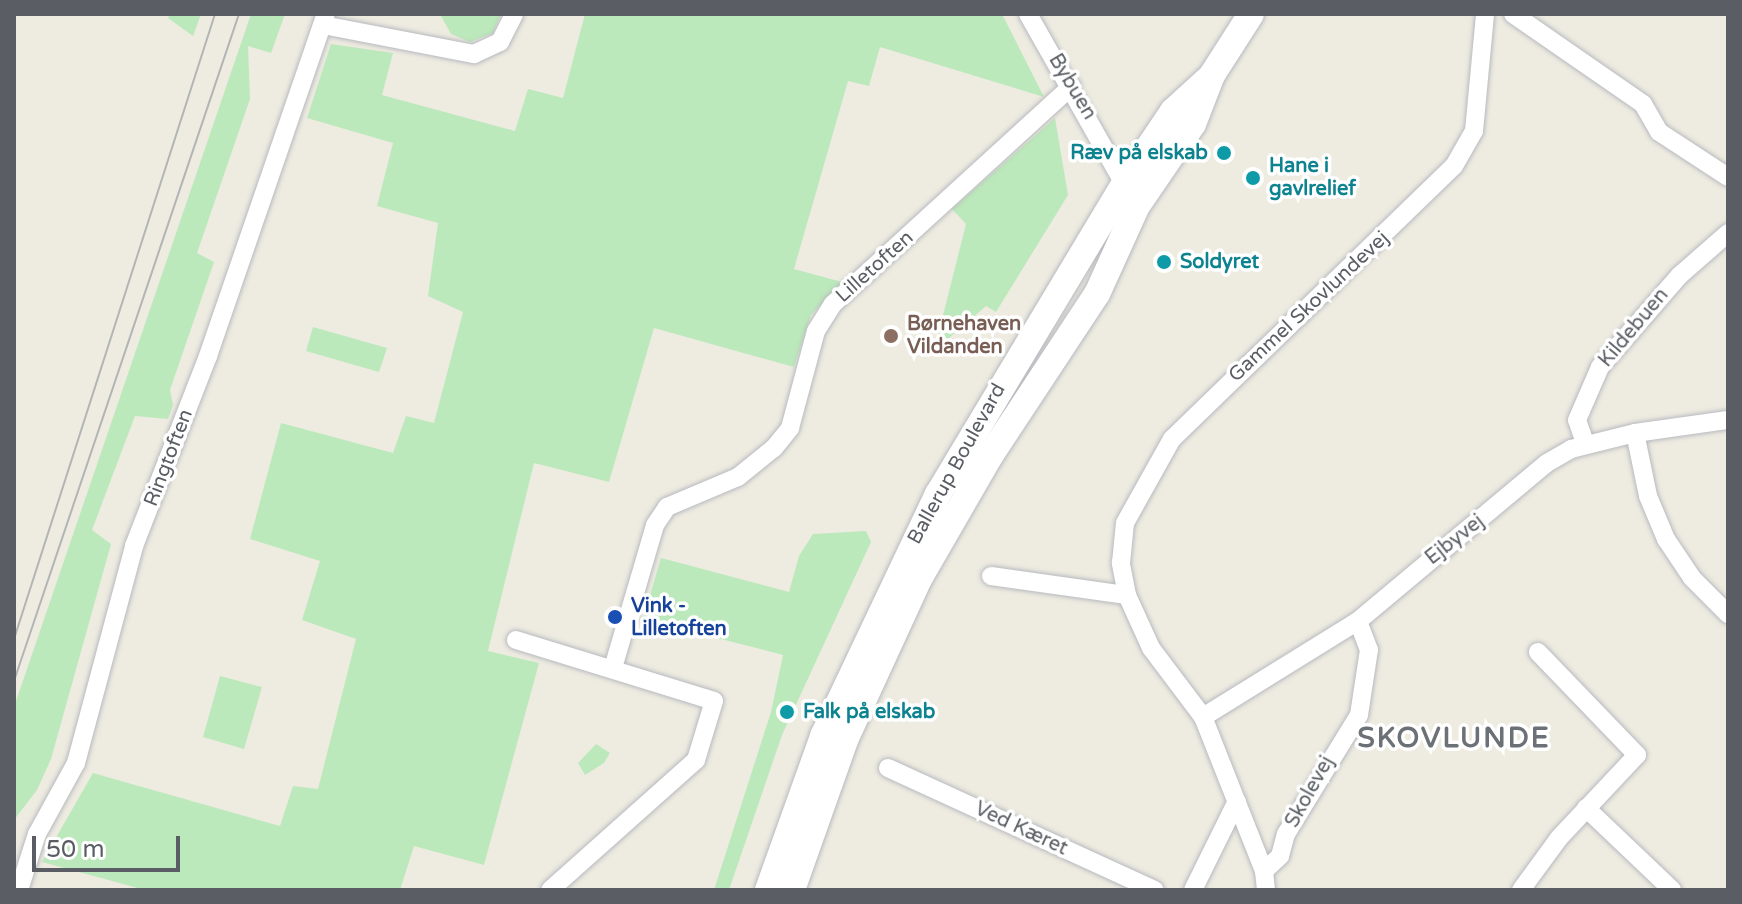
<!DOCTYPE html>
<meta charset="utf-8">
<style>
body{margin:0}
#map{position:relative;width:1742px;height:904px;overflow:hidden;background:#eeebe1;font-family:"Varela Round",sans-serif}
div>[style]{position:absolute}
.green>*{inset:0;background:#bce9bb}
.roads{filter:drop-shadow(0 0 2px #b7babf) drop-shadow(0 0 2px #b7babf)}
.street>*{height:18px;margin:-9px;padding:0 9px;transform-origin:9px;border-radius:9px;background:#fff}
.secondary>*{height:26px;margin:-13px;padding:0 13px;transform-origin:13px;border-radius:13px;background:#fff}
.tram>*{height:2px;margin:-1px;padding:0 1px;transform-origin:1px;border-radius:1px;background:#b3b4b5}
.dots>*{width:22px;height:22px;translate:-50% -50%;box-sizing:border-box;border:4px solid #fff;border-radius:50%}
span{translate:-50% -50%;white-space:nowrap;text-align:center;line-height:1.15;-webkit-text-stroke:7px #fff;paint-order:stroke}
.street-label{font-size:20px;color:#5a5e64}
.culture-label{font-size:20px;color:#0d838f;font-weight:700}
.right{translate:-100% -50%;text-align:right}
.left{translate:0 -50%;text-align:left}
.education-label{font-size:20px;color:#785e54;font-weight:700}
.transit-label{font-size:20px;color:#164399;font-weight:700}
.district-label{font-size:28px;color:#6b7176;font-weight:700;letter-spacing:2px}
.frame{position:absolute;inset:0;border:16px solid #5a5e64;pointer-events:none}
.scale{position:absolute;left:32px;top:836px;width:148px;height:36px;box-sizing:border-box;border:4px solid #5a5e64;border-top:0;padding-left:10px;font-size:24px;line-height:28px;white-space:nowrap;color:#5a5e64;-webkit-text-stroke:6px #fff;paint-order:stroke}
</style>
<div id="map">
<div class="green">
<i style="clip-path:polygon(170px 14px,201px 14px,193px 36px,168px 18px)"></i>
<i style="clip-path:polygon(251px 14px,285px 14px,271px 53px,248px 46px,250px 99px,197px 253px,214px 262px,170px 390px,173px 405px,168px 419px,135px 416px,92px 530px,111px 544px,51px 759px,37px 790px,14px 820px,14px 707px)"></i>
<i style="clip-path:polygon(501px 14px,493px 33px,470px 42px,451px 34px,441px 16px)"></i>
<i style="clip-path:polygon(585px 14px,1002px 14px,1044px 97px,880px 47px,869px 86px,848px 81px,794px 269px,842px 282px,811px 315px,794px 367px,654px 328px,609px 482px,534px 463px,488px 651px,539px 663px,484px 865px,414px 846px,400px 890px,145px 890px,42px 862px,93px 773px,280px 826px,293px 786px,318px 789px,356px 639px,302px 620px,320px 561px,250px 539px,281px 423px,393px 453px,406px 416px,434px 423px,463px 312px,428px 296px,438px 223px,377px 206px,393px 143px,307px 118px,331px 44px,393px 53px,382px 95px,515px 131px,528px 89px,563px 98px)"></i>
<i style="clip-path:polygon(1055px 118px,1068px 195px,996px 312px,986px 306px,934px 351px,966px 224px,952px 209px)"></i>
<i style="clip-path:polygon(313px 327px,387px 348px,379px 372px,306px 351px)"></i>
<i style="clip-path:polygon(866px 531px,871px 542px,782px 735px,729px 890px,714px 890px,771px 712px,783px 655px,643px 619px,661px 558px,789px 592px,799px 556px,813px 534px)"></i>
<i style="clip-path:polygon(220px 676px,262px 687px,244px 749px,203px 737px)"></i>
<i style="clip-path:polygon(596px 744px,610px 753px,604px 763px,585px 775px,578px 763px)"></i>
</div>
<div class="roads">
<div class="street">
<i style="left:1028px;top:14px;width:195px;rotate:60.5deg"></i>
<i style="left:1124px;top:184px;width:9px;rotate:32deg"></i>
<i style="left:1513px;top:14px;width:158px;rotate:34.7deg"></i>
<i style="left:1643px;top:104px;width:32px;rotate:60deg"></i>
<i style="left:1659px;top:132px;width:82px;rotate:33.1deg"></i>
<i style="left:323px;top:25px;width:154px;rotate:10.9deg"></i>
<i style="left:474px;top:54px;width:29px;rotate:-25deg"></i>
<i style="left:500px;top:42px;width:31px;rotate:-63deg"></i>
<i style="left:1635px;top:433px;width:64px;rotate:78.3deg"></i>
<i style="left:1648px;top:496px;width:47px;rotate:67.3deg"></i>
<i style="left:1666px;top:539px;width:47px;rotate:56.3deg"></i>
<i style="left:1692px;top:578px;width:51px;rotate:45deg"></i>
<i style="left:1585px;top:443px;width:24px;rotate:-109deg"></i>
<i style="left:1577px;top:420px;width:58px;rotate:-66.5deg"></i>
<i style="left:1600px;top:367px;width:122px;rotate:-49deg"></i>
<i style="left:1680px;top:275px;width:64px;rotate:-41.2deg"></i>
<i style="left:991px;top:576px;width:137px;rotate:8deg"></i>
<i style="left:516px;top:640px;width:207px;rotate:17.1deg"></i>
<i style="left:714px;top:701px;width:62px;rotate:107deg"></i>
<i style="left:696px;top:760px;width:195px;rotate:138.3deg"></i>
<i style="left:613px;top:668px;width:149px;rotate:-73.6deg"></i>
<i style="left:655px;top:525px;width:22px;rotate:-56deg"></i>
<i style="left:667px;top:507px;width:77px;rotate:-22.9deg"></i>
<i style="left:738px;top:477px;width:46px;rotate:-38.9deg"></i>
<i style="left:774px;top:448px;width:26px;rotate:-51deg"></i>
<i style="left:790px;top:428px;width:100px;rotate:-75deg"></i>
<i style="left:816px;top:331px;width:32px;rotate:-58deg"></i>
<i style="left:833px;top:304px;width:323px;rotate:-42.4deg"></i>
<i style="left:1203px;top:717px;width:182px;rotate:-31.8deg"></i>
<i style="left:1358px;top:621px;width:246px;rotate:-39.9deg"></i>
<i style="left:1547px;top:463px;width:28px;rotate:-30deg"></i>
<i style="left:1571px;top:449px;width:66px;rotate:-14deg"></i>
<i style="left:1635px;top:433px;width:94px;rotate:-8deg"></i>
<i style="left:888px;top:768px;width:293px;rotate:24.6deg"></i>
<i style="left:1586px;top:808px;width:119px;rotate:43.6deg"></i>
<i style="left:1264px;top:871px;width:22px;rotate:-43deg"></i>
<i style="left:1280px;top:856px;width:23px;rotate:-75deg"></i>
<i style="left:1286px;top:834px;width:140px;rotate:-58.5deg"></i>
<i style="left:1359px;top:715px;width:66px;rotate:-81.3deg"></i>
<i style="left:1369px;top:650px;width:31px;rotate:-111deg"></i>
<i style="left:19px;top:890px;width:59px;rotate:-72.2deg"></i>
<i style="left:37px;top:834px;width:81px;rotate:-61.2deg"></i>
<i style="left:76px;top:763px;width:225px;rotate:-75deg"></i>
<i style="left:134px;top:546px;width:204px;rotate:-68.7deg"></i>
<i style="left:208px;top:356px;width:362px;rotate:-71deg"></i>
<i style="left:1193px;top:890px;width:99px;rotate:-63.7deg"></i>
<i style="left:1266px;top:890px;width:19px;rotate:-96deg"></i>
<i style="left:1264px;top:871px;width:166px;rotate:-111.6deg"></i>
<i style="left:1203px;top:717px;width:86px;rotate:-127deg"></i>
<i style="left:1151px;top:648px;width:58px;rotate:-114.4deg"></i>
<i style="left:1127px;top:595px;width:33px;rotate:-101deg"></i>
<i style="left:1121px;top:563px;width:40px;rotate:-84.3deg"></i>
<i style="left:1125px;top:523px;width:96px;rotate:-60.8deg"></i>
<i style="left:1172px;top:439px;width:392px;rotate:-44.1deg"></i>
<i style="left:1454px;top:166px;width:40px;rotate:-60.3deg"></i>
<i style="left:1474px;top:131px;width:118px;rotate:-84.6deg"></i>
<i style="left:1521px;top:890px;width:64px;rotate:-53.8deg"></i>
<i style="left:1559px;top:838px;width:114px;rotate:-46.8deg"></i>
<i style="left:1637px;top:755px;width:143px;rotate:-133.9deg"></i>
</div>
<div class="secondary">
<i style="left:768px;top:890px;width:164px;rotate:-70.3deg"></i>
<i style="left:823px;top:736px;width:268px;rotate:-64.6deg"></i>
<i style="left:938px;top:494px;width:362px;rotate:-59deg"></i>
<i style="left:1124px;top:184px;width:88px;rotate:-56.1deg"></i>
<i style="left:1173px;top:111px;width:46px;rotate:-42.4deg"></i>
<i style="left:792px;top:890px;width:159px;rotate:-70.5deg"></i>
<i style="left:845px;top:740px;width:177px;rotate:-65.3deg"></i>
<i style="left:919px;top:579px;width:142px;rotate:-60deg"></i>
<i style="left:990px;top:456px;width:194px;rotate:-56.6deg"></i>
<i style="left:1097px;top:294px;width:97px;rotate:-65.6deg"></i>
<i style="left:1137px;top:206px;width:99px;rotate:-55.7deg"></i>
<i style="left:1193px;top:124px;width:53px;rotate:-68.8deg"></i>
<i style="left:1212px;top:75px;width:72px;rotate:-57.4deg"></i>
</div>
</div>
<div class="tram">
<i style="left:14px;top:639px;width:657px;rotate:-72.17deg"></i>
<i style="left:14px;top:681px;width:704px;rotate:-71.36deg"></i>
</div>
<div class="dots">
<i style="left:1224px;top:153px;background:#0f9aa8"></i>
<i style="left:1253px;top:178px;background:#0f9aa8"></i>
<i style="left:1164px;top:262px;background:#0f9aa8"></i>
<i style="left:891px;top:336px;background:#8d6e63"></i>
<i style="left:615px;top:617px;background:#1a4fb4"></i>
<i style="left:787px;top:712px;background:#0f9aa8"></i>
</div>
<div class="street-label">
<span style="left:1072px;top:87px;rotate:59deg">Bybuen</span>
<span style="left:875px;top:267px;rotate:-42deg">Lilletoften</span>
<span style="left:1309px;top:307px;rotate:-43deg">Gammel Skovlundevej</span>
<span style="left:1634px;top:328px;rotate:-50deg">Kildebuen</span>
<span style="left:169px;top:458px;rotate:-69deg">Ringtoften</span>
<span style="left:957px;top:464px;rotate:-61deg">Ballerup Boulevard</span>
<span style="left:1455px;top:540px;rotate:-38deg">Ejbyvej</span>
<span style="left:1310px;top:792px;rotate:-61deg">Skolevej</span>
<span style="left:1021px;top:829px;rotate:25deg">Ved Kæret</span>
</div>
<div class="culture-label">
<span class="right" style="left:1208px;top:153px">Ræv på elskab</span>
<span class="left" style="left:1269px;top:178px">Hane i<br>gavlrelief</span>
<span class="left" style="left:1180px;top:262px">Soldyret</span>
<span class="left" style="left:803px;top:712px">Falk på elskab</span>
</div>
<div class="education-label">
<span class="left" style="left:907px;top:336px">Børnehaven<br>Vildanden</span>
</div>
<div class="transit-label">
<span class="left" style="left:631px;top:618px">Vink -<br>Lilletoften</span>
</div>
<div class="district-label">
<span style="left:1454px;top:738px">SKOVLUNDE</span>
</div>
<div class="frame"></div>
<div class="scale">50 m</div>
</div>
